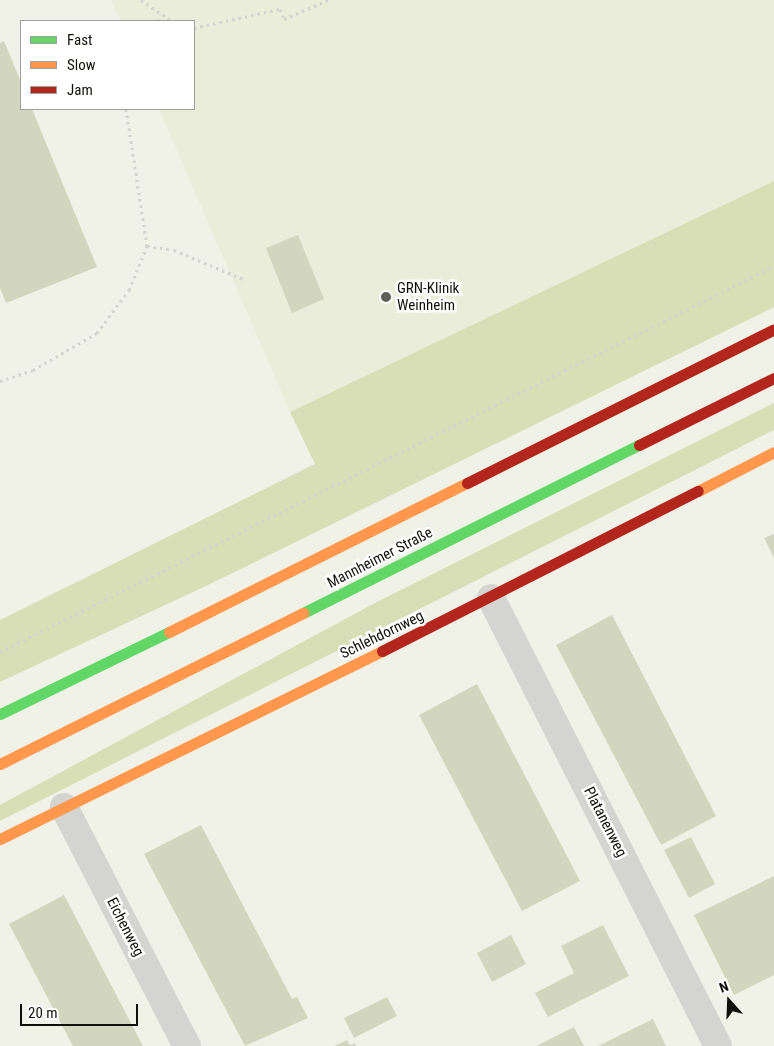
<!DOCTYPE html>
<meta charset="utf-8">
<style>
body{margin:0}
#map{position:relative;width:774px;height:1046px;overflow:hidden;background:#f0f2e7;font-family:"Roboto Condensed",sans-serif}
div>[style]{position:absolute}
.built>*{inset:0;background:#e9edd9}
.green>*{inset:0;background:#d8deb6}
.building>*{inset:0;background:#d3d6bf}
.path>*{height:3px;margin-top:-1.5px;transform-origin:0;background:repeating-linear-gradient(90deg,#d3d3d0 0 2.5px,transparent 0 6.5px)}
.street>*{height:28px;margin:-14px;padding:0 14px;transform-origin:14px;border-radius:14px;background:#d4d4d1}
.fast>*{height:11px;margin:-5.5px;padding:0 5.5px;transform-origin:5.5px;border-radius:5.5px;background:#63d668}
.slow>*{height:11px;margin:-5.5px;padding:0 5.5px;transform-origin:5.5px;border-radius:5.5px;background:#ff974d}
.jam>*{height:11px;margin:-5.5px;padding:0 5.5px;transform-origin:5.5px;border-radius:5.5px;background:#b3261e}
.dots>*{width:14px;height:14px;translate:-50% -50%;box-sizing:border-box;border:2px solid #fff;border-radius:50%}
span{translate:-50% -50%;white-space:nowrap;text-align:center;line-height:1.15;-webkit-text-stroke:5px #fff;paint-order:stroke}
.poi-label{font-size:15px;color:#10110a}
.left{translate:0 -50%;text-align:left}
.street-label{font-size:15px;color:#10110a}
.legend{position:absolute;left:20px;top:20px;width:175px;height:90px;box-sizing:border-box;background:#fff;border:1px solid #9fa09d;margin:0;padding:6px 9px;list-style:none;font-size:15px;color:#10110a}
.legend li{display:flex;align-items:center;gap:10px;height:25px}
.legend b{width:25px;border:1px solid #9fa09d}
.north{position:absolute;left:704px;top:976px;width:50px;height:50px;-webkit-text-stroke:4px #fff;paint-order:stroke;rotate:340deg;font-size:14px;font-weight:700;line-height:20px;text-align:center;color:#10110a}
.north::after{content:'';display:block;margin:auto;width:18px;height:22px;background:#10110a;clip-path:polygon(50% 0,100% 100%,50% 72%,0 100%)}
.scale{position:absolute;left:20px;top:1004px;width:118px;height:22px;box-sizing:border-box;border:2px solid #10110a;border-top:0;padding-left:6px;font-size:15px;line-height:18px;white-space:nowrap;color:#10110a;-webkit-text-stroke:4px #fff;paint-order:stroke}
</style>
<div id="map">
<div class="built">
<i style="clip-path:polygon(111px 0,774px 0,774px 181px,290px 412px,159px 109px,194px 109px,194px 21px,121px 21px)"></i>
</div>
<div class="green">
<i style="clip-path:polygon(774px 181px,774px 307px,206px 586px,0 682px,0 620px,315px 464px,290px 412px)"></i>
<i style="clip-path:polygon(774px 403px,774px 430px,0 821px,0 805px,373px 604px)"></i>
</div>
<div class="building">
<i style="clip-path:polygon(4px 41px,21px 82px,21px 109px,32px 109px,97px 267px,6px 303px,0 288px,0 43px)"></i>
<i style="clip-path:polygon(298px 235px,324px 299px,292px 313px,266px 248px)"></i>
<i style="clip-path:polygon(774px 534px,774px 558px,764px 538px)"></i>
<i style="clip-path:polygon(612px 615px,716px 816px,661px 845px,556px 645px)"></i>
<i style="clip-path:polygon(477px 684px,580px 881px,522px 911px,419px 715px)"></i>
<i style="clip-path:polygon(201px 825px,292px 999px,297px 997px,308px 1018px,245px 1046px,144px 854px)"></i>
<i style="clip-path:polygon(691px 837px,715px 884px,689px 898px,664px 850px)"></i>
<i style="clip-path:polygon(774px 876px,774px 975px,734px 995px,694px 915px)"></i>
<i style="clip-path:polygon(64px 895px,120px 1002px,143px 1046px,73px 1046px,65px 1031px,9px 924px)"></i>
<i style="clip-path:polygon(603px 925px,629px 976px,548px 1017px,535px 993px,574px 973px,561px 946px)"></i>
<i style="clip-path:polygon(511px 935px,526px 964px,492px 982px,477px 953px)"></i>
<i style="clip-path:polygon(387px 997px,397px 1016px,354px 1038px,344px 1018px)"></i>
<i style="clip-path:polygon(653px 1019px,666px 1046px,598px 1046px)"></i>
<i style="clip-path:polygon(574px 1027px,584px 1046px,536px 1046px)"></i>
<i style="clip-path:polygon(347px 1040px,350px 1045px,355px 1043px,356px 1046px,334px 1046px)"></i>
</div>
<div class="path">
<i style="left:141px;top:0;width:37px;rotate:34deg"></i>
<i style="left:157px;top:21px;width:7px;rotate:-63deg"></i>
<i style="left:194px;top:28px;width:88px;rotate:-12.5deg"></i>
<i style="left:280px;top:9px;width:11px;rotate:68deg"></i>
<i style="left:284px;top:19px;width:48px;rotate:-23.4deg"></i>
<i style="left:147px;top:246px;width:27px;rotate:8deg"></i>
<i style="left:174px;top:250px;width:77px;rotate:22.9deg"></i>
<i style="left:0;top:381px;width:35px;rotate:-18deg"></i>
<i style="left:33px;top:370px;width:74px;rotate:-30deg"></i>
<i style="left:97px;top:333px;width:54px;rotate:-53.3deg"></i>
<i style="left:129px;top:290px;width:48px;rotate:-67.8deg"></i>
<i style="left:147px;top:246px;width:139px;rotate:-98.7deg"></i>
<i style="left:0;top:652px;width:865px;rotate:-26.51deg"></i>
</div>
<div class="street">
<i style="left:491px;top:598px;width:502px;rotate:63.13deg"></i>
<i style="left:64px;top:807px;width:269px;rotate:62.8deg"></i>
</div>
<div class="fast">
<i style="left:303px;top:613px;width:376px;rotate:-26.6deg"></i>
<i style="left:0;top:714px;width:188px;rotate:-25.9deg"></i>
</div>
<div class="slow">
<i style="left:698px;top:491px;width:85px;rotate:-27.2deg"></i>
<i style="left:169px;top:632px;width:333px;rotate:-26.6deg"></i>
<i style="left:0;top:764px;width:339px;rotate:-26.5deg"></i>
<i style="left:0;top:839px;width:426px;rotate:-26.2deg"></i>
</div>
<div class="jam">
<i style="left:639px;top:445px;width:151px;rotate:-26.4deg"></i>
<i style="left:467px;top:483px;width:343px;rotate:-26.6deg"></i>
<i style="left:382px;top:651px;width:354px;rotate:-26.9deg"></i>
</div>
<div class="dots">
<i style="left:386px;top:297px;background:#5e6057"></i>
</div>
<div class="poi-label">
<span class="left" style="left:397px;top:297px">GRN-Klinik<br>Weinheim</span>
</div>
<div class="street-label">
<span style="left:380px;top:558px;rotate:-27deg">Mannheimer Straße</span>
<span style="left:382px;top:635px;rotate:-26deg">Schlehdornweg</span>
<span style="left:605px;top:822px;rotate:63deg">Platanenweg</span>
<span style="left:125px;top:927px;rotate:63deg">Eichenweg</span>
</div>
<ul class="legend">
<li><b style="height:6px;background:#63d668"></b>Fast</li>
<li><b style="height:6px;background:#ff974d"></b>Slow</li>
<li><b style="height:6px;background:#b3261e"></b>Jam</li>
</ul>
<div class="north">N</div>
<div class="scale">20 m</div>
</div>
